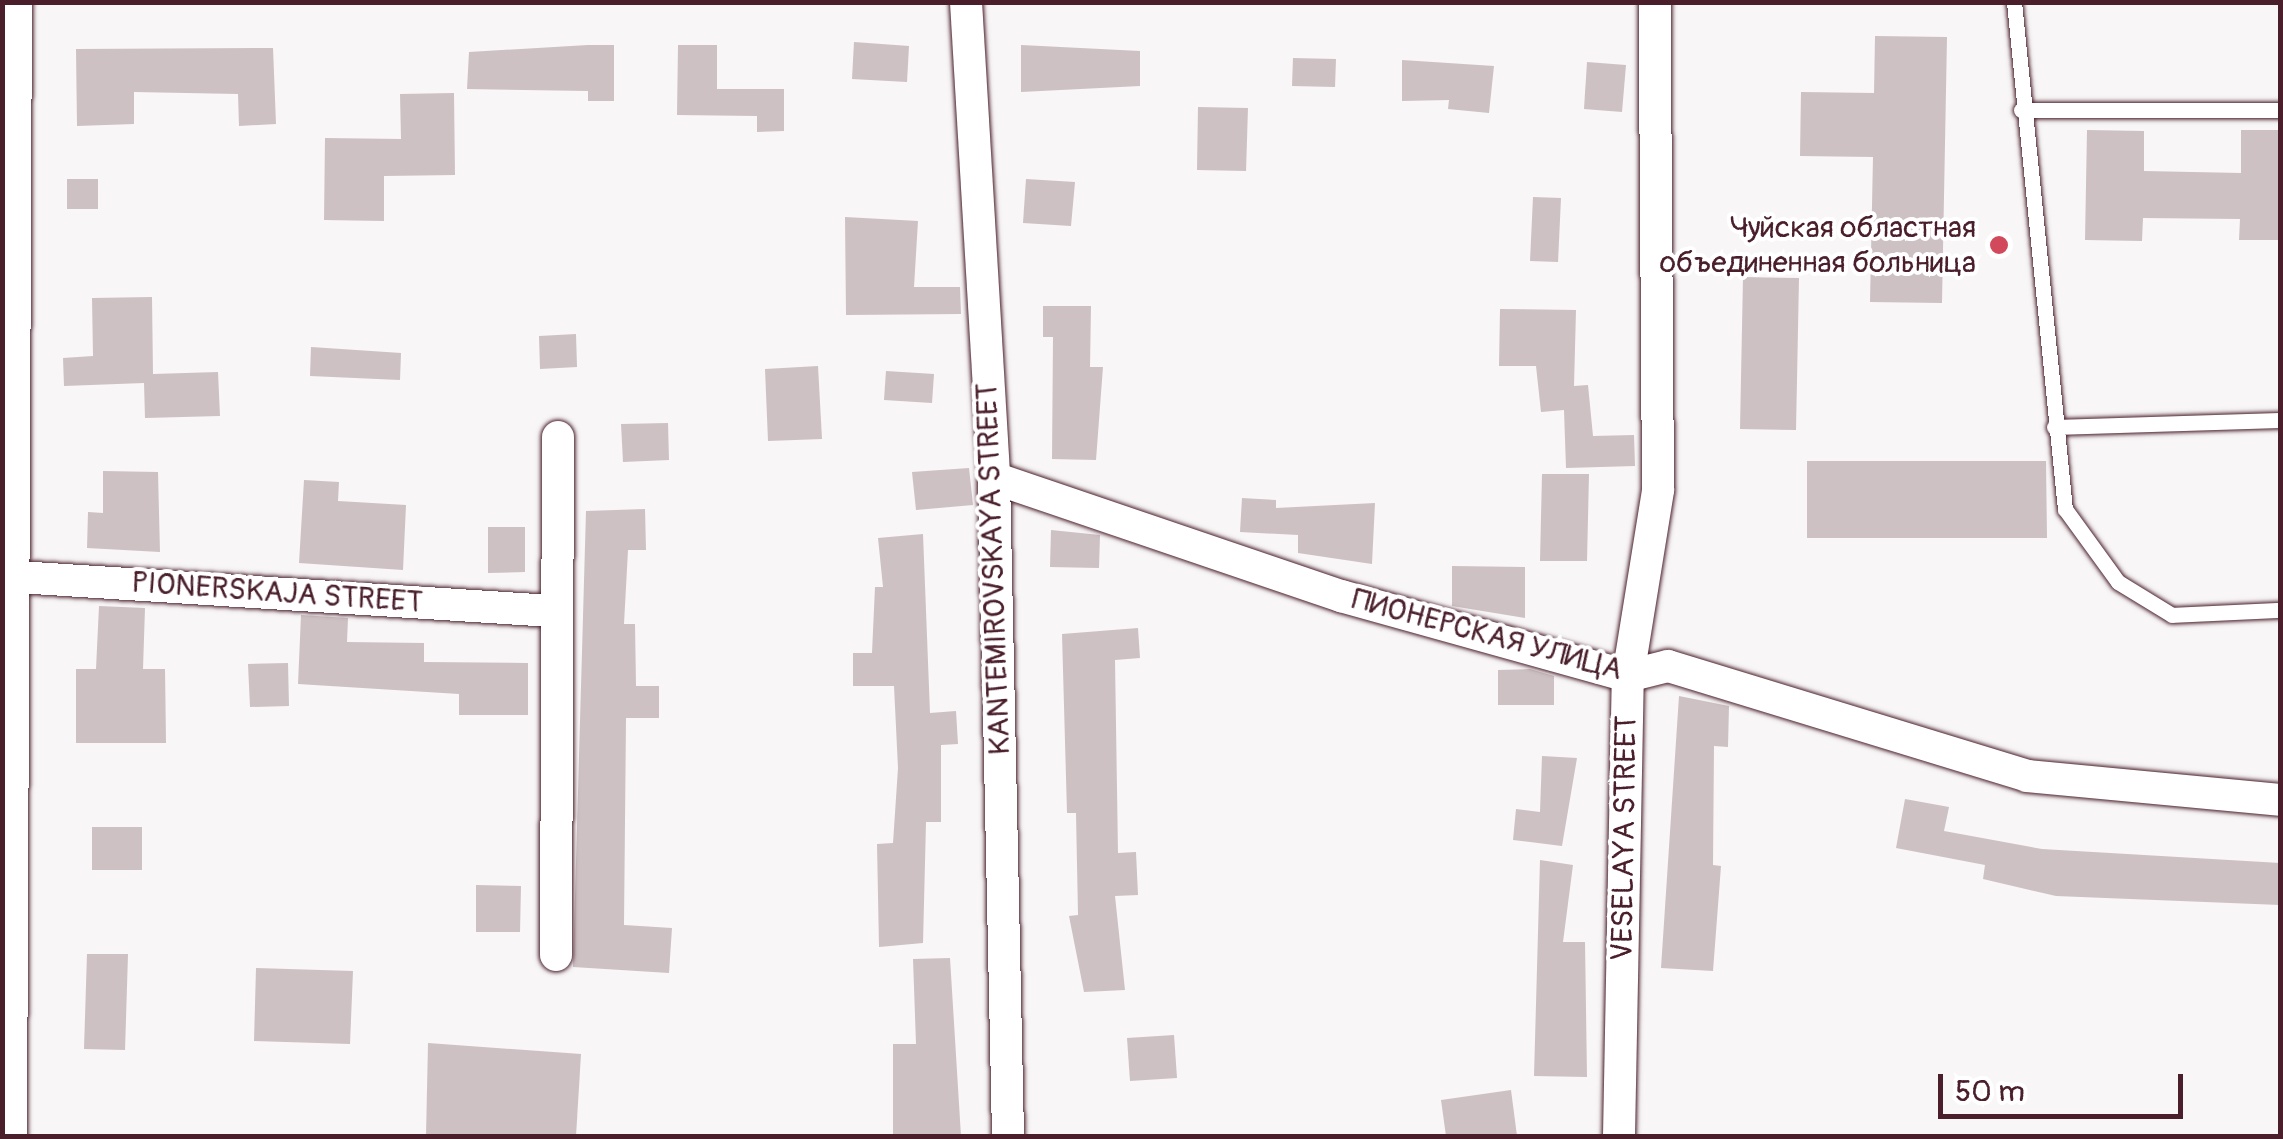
<!DOCTYPE html>
<meta charset="utf-8">
<style>
body{margin:0}
#map{position:relative;width:2283px;height:1139px;overflow:hidden;background:#f8f6f7;font-family:Pangolin,sans-serif}
div>[style]{position:absolute}
.building>*{inset:0;background:#cdc1c4}
.roads{filter:drop-shadow(0 0 2px #4a1f2b) drop-shadow(0 0 2px #4a1f2b)}
.lane>*{height:15px;margin:-7.5px;padding:0 7.5px;transform-origin:7.5px;border-radius:7.5px;background:#fff}
.street>*{height:32px;margin:-16px;padding:0 16px;transform-origin:16px;border-radius:16px;background:#fff}
.dots>*{width:28px;height:28px;translate:-50% -50%;box-sizing:border-box;border:5px solid #fff;border-radius:50%}
span{translate:-50% -50%;white-space:nowrap;text-align:center;line-height:1.15;-webkit-text-stroke:8px #fff;paint-order:stroke}
.poi-label{font-size:30px;color:#4a1f2b}
.right{translate:-100% -50%;text-align:right}
.street-label{font-size:30px;color:#4a1f2b}
.frame{position:absolute;inset:0;border:5px solid #4a1f2b;pointer-events:none}
.scale{position:absolute;left:1938px;top:1074px;width:245px;height:45px;box-sizing:border-box;border:5px solid #4a1f2b;border-top:0;padding-left:12px;font-size:30px;line-height:35px;white-space:nowrap;color:#4a1f2b;-webkit-text-stroke:8px #fff;paint-order:stroke}
</style>
<div id="map">
<div class="building">
<i style="clip-path:polygon(1875px 36px,1947px 37px,1942px 303px,1870px 302px,1873px 157px,1800px 156px,1801px 92px,1874px 93px)"></i>
<i style="clip-path:polygon(854px 42px,909px 46px,907px 82px,852px 79px)"></i>
<i style="clip-path:polygon(588px 45px,614px 45px,614px 101px,588px 101px,588px 91px,467px 89px,469px 52px)"></i>
<i style="clip-path:polygon(678px 45px,717px 45px,717px 89px,784px 89px,784px 131px,757px 132px,757px 116px,677px 115px)"></i>
<i style="clip-path:polygon(1021px 45px,1140px 51px,1140px 86px,1021px 92px)"></i>
<i style="clip-path:polygon(273px 48px,276px 124px,239px 126px,238px 94px,134px 92px,134px 124px,77px 126px,76px 49px)"></i>
<i style="clip-path:polygon(1293px 58px,1336px 59px,1335px 87px,1292px 86px)"></i>
<i style="clip-path:polygon(1402px 60px,1494px 66px,1489px 113px,1448px 109px,1449px 100px,1402px 101px)"></i>
<i style="clip-path:polygon(1587px 62px,1626px 65px,1622px 112px,1584px 109px)"></i>
<i style="clip-path:polygon(454px 93px,455px 175px,384px 176px,384px 221px,324px 220px,325px 138px,401px 139px,400px 94px)"></i>
<i style="clip-path:polygon(1198px 107px,1248px 108px,1246px 171px,1197px 170px)"></i>
<i style="clip-path:polygon(2087px 130px,2144px 131px,2144px 171px,2241px 173px,2241px 130px,2280px 130px,2280px 240px,2239px 240px,2240px 219px,2143px 218px,2142px 241px,2085px 240px)"></i>
<i style="clip-path:polygon(67px 179px,98px 179px,98px 209px,67px 209px)"></i>
<i style="clip-path:polygon(1026px 179px,1075px 182px,1071px 226px,1023px 223px)"></i>
<i style="clip-path:polygon(1533px 197px,1561px 198px,1558px 262px,1530px 261px)"></i>
<i style="clip-path:polygon(845px 217px,918px 221px,914px 287px,960px 287px,961px 314px,846px 315px)"></i>
<i style="clip-path:polygon(1743px 277px,1799px 278px,1796px 430px,1740px 429px)"></i>
<i style="clip-path:polygon(152px 297px,153px 374px,218px 372px,220px 416px,145px 418px,144px 383px,64px 386px,63px 358px,93px 356px,92px 298px)"></i>
<i style="clip-path:polygon(1043px 306px,1091px 306px,1090px 367px,1103px 367px,1096px 460px,1052px 459px,1053px 337px,1043px 337px)"></i>
<i style="clip-path:polygon(1500px 309px,1576px 310px,1574px 386px,1588px 385px,1593px 436px,1634px 435px,1635px 466px,1566px 468px,1564px 410px,1541px 412px,1536px 366px,1499px 366px)"></i>
<i style="clip-path:polygon(576px 334px,577px 367px,540px 369px,539px 336px)"></i>
<i style="clip-path:polygon(311px 347px,401px 353px,400px 380px,310px 376px)"></i>
<i style="clip-path:polygon(818px 366px,822px 439px,768px 441px,765px 369px)"></i>
<i style="clip-path:polygon(886px 371px,934px 374px,932px 403px,884px 400px)"></i>
<i style="clip-path:polygon(668px 423px,669px 460px,623px 462px,621px 424px)"></i>
<i style="clip-path:polygon(1807px 461px,2046px 461px,2047px 538px,1807px 538px)"></i>
<i style="clip-path:polygon(969px 468px,973px 505px,916px 510px,912px 472px)"></i>
<i style="clip-path:polygon(103px 471px,158px 472px,160px 552px,87px 548px,88px 512px,103px 513px)"></i>
<i style="clip-path:polygon(1542px 474px,1589px 474px,1587px 561px,1540px 561px)"></i>
<i style="clip-path:polygon(304px 480px,339px 482px,338px 501px,406px 505px,403px 570px,299px 563px)"></i>
<i style="clip-path:polygon(1242px 498px,1276px 500px,1276px 508px,1375px 503px,1372px 564px,1298px 553px,1298px 535px,1240px 532px)"></i>
<i style="clip-path:polygon(645px 509px,646px 550px,628px 550px,624px 624px,635px 624px,636px 686px,659px 686px,659px 718px,626px 718px,624px 925px,672px 928px,669px 973px,573px 967px,586px 511px)"></i>
<i style="clip-path:polygon(488px 527px,525px 527px,525px 572px,488px 573px)"></i>
<i style="clip-path:polygon(1051px 530px,1100px 535px,1099px 568px,1050px 567px)"></i>
<i style="clip-path:polygon(923px 534px,930px 713px,956px 711px,958px 744px,941px 745px,941px 822px,926px 822px,923px 943px,879px 947px,877px 844px,893px 843px,898px 768px,894px 686px,853px 686px,853px 653px,872px 653px,875px 587px,883px 587px,878px 538px)"></i>
<i style="clip-path:polygon(1452px 566px,1525px 567px,1525px 618px,1452px 606px)"></i>
<i style="clip-path:polygon(99px 606px,145px 608px,143px 669px,165px 669px,166px 743px,76px 743px,76px 669px,96px 669px)"></i>
<i style="clip-path:polygon(301px 615px,348px 618px,347px 642px,424px 643px,424px 662px,528px 663px,528px 715px,459px 715px,459px 694px,298px 684px)"></i>
<i style="clip-path:polygon(1138px 628px,1140px 658px,1115px 660px,1118px 853px,1136px 852px,1138px 895px,1115px 896px,1125px 990px,1084px 992px,1069px 916px,1078px 915px,1076px 813px,1067px 813px,1062px 634px)"></i>
<i style="clip-path:polygon(288px 663px,289px 706px,250px 707px,248px 664px)"></i>
<i style="clip-path:polygon(1530px 669px,1554px 676px,1554px 705px,1498px 705px,1498px 670px)"></i>
<i style="clip-path:polygon(1679px 696px,1729px 706px,1728px 747px,1714px 746px,1713px 865px,1721px 866px,1713px 971px,1661px 968px)"></i>
<i style="clip-path:polygon(1542px 756px,1577px 758px,1562px 846px,1513px 840px,1516px 809px,1540px 812px)"></i>
<i style="clip-path:polygon(1905px 799px,1949px 807px,1944px 831px,2042px 849px,2280px 863px,2280px 905px,2056px 896px,1983px 879px,1985px 865px,1896px 848px)"></i>
<i style="clip-path:polygon(92px 827px,142px 827px,142px 870px,92px 870px)"></i>
<i style="clip-path:polygon(1540px 860px,1573px 865px,1563px 942px,1585px 942px,1587px 1077px,1534px 1076px)"></i>
<i style="clip-path:polygon(476px 885px,521px 886px,520px 932px,476px 932px)"></i>
<i style="clip-path:polygon(87px 954px,128px 954px,125px 1050px,84px 1049px)"></i>
<i style="clip-path:polygon(950px 958px,961px 1136px,893px 1136px,893px 1044px,916px 1044px,913px 959px)"></i>
<i style="clip-path:polygon(256px 968px,353px 971px,350px 1044px,254px 1041px)"></i>
<i style="clip-path:polygon(1174px 1035px,1177px 1078px,1130px 1081px,1127px 1038px)"></i>
<i style="clip-path:polygon(428px 1043px,581px 1054px,576px 1136px,426px 1136px)"></i>
<i style="clip-path:polygon(1511px 1090px,1517px 1136px,1446px 1136px,1441px 1100px)"></i>
</div>
<div class="roads">
<div class="lane">
<i style="left:2014px;top:2px;width:510px;rotate:84.26deg"></i>
<i style="left:2065px;top:509px;width:90px;rotate:54deg"></i>
<i style="left:2118px;top:582px;width:63px;rotate:31.4deg"></i>
<i style="left:2172px;top:615px;width:108px;rotate:-2.7deg"></i>
<i style="left:2021px;top:110px;width:259px"></i>
<i style="left:2054px;top:427px;width:226px;rotate:-1.8deg"></i>
</div>
<div class="street">
<i style="left:966px;top:2px;width:477px;rotate:86.6deg"></i>
<i style="left:994px;top:478px;width:658px;rotate:88.78deg"></i>
<i style="left:994px;top:478px;width:367px;rotate:18.8deg"></i>
<i style="left:1341px;top:596px;width:298px;rotate:15.6deg"></i>
<i style="left:1628px;top:676px;width:41px;rotate:-14deg"></i>
<i style="left:1668px;top:666px;width:375px;rotate:17deg"></i>
<i style="left:2027px;top:776px;width:254px;rotate:5.4deg"></i>
<i style="left:2px;top:576px;width:551px;rotate:3.64deg"></i>
<i style="left:556px;top:955px;width:518px;rotate:-89.78deg"></i>
<i style="left:11px;top:1136px;width:1134px;rotate:-89.75deg"></i>
<i style="left:1619px;top:1136px;width:460px;rotate:-88.9deg"></i>
<i style="left:1628px;top:676px;width:188px;rotate:-80.8deg"></i>
<i style="left:1658px;top:490px;width:488px;rotate:-90.4deg"></i>
</div>
</div>
<div class="dots">
<i style="left:1999px;top:245px;background:#d1495b"></i>
</div>
<div class="poi-label">
<span class="right" style="left:1976px;top:245px">Чуйская областная<br>объединенная больница</span>
</div>
<div class="street-label">
<span style="left:994px;top:569px;rotate:-92deg">KANTEMIROVSKAYA STREET</span>
<span style="left:277px;top:593px;rotate:4deg">PIONERSKAJA STREET</span>
<span style="left:1487px;top:635px;rotate:15deg">ПИОНЕРСКАЯ УЛИЦА</span>
<span style="left:1625px;top:838px;rotate:-89deg">VESELAYA STREET</span>
</div>
<div class="frame"></div>
<div class="scale">50 m</div>
</div>
